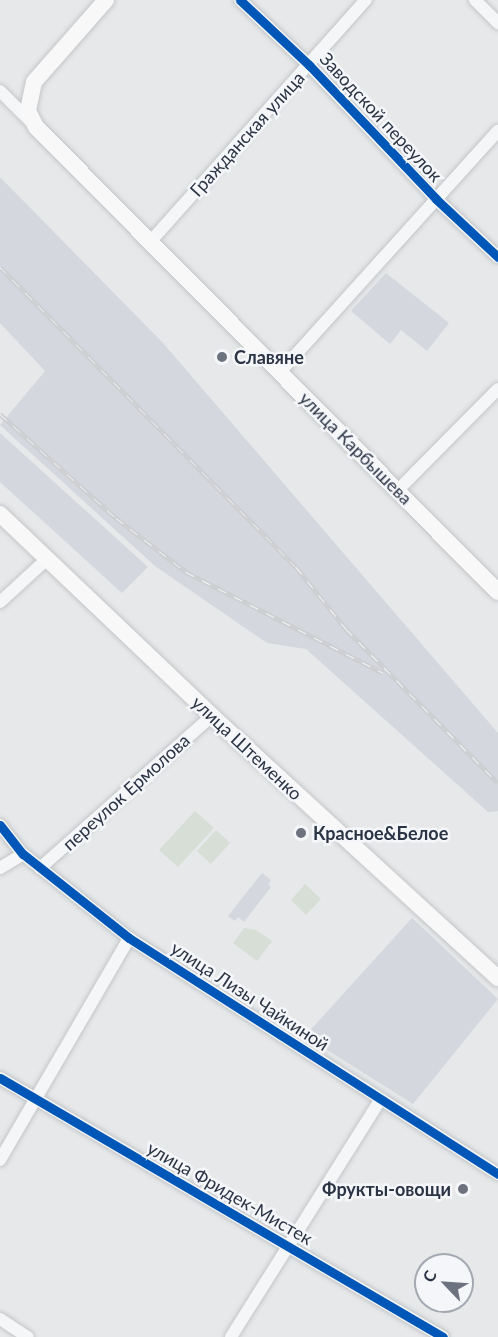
<!DOCTYPE html>
<meta charset="utf-8">
<style>
body{margin:0}
#map{position:relative;width:498px;height:1337px;overflow:hidden;background:#e6e8ea;font-family:Lato,sans-serif}
div>[style]{position:absolute}
.built>*{inset:0;background:#d4d7dd}
.green>*{inset:0;background:#d6ded6}
.roads{filter:drop-shadow(0 0 2px #c4c6c8) drop-shadow(0 0 2px #c4c6c8)}
.street>*{height:12px;margin:-6px;padding:0 6px;transform-origin:6px;border-radius:6px;background:#f5f6f7}
.secondary>*{height:16px;margin:-8px;padding:0 8px;transform-origin:8px;border-radius:8px;background:#f8f8f8}
.rail>*{height:5px;margin-top:-2.5px;transform-origin:0;background:repeating-linear-gradient(90deg,#f4f6f9 0 9px,#cecfd2 0 18px);box-sizing:border-box;border-block:2px solid #cecfd2}
.cycleway>*{height:9px;margin:-4.5px;padding:0 4.5px;transform-origin:4.5px;border-radius:4.5px;background:#0057b8}
.dots>*{width:16px;height:16px;translate:-50% -50%;box-sizing:border-box;border:3px solid #f4f6f9;border-radius:50%}
span{translate:-50% -50%;white-space:nowrap;text-align:center;line-height:1.15;-webkit-text-stroke:5px #f4f6f9;paint-order:stroke}
.street-label{font-size:18px;color:#2b3445}
.poi-label{font-size:18px;color:#2b3445;font-weight:700}
.left{translate:0 -50%;text-align:left}
.right{translate:-100% -50%;text-align:right}
.north{position:absolute;left:414px;top:1253px;width:60px;height:60px;box-sizing:border-box;background:#f4f6f9;border:2px solid #a4a8b1;border-radius:50%;rotate:295deg;font-size:16px;font-weight:700;line-height:24px;text-align:center;color:#2b3445}
.north::after{content:'';display:block;margin:auto;width:21px;height:27px;background:#6c737f;clip-path:polygon(50% 0,100% 100%,50% 72%,0 100%)}
</style>
<div id="map">
<div class="built">
<i style="clip-path:polygon(0 177px,163px 343px,498px 733px,498px 811px,488px 812px,306px 649px,267px 643px,155px 566px,0 425px,45px 371px,0 323px)"></i>
<i style="clip-path:polygon(386px 273px,449px 323px,427px 351px,401px 330px,390px 344px,351px 311px)"></i>
<i style="clip-path:polygon(0 433px,148px 567px,122px 593px,0 482px)"></i>
<i style="clip-path:polygon(262px 873px,271px 880px,268px 884px,271px 887px,244px 922px,238px 917px,235px 921px,228px 916px)"></i>
<i style="clip-path:polygon(412px 918px,498px 999px,413px 1104px,305px 1036px)"></i>
</div>
<div class="green">
<i style="clip-path:polygon(195px 811px,214px 828px,178px 867px,159px 850px)"></i>
<i style="clip-path:polygon(216px 830px,230px 843px,211px 864px,197px 851px)"></i>
<i style="clip-path:polygon(305px 884px,321px 899px,306px 915px,291px 900px)"></i>
<i style="clip-path:polygon(244px 928px,256px 930px,272px 941px,257px 961px,233px 943px)"></i>
</div>
<div class="roads">
<div class="street">
<i style="left:240px;top:0;width:95px;rotate:43.3deg"></i>
<i style="left:309px;top:65px;width:185px;rotate:46.5deg"></i>
<i style="left:436px;top:199px;width:85px;rotate:43.1deg"></i>
<i style="left:475px;top:0;width:33px;rotate:45deg"></i>
<i style="left:0;top:91px;width:44px;rotate:45deg"></i>
<i style="left:151px;top:241px;width:323px;rotate:-48.3deg"></i>
<i style="left:280px;top:372px;width:325px;rotate:-47.9deg"></i>
<i style="left:398px;top:490px;width:142px;rotate:-45.3deg"></i>
<i style="left:0;top:602px;width:64px;rotate:-42.5deg"></i>
<i style="left:0;top:825px;width:37px;rotate:52deg"></i>
<i style="left:23px;top:854px;width:135px;rotate:38.4deg"></i>
<i style="left:129px;top:938px;width:438px;rotate:32.6deg"></i>
<i style="left:0;top:868px;width:27px;rotate:-31deg"></i>
<i style="left:40px;top:868px;width:230px;rotate:-41.5deg"></i>
<i style="left:0;top:1078px;width:513px;rotate:30.31deg"></i>
<i style="left:0;top:1160px;width:257px;rotate:-59.8deg"></i>
<i style="left:0;top:1319px;width:33px;rotate:33deg"></i>
<i style="left:231px;top:1337px;width:280px;rotate:-57.8deg"></i>
</div>
<div class="secondary">
<i style="left:106px;top:0;width:109px;rotate:131.3deg"></i>
<i style="left:34px;top:82px;width:30px;rotate:102deg"></i>
<i style="left:28px;top:111px;width:18px;rotate:63deg"></i>
<i style="left:36px;top:127px;width:655px;rotate:45.19deg"></i>
<i style="left:0;top:514px;width:293px;rotate:43.6deg"></i>
<i style="left:212px;top:716px;width:388px;rotate:42.5deg"></i>
</div>
</div>
<div class="rail">
<i style="left:0;top:267px;width:421px;rotate:45.4deg"></i>
<i style="left:296px;top:567px;width:80px;rotate:51.1deg"></i>
<i style="left:346px;top:629px;width:216px;rotate:45.4deg"></i>
<i style="left:0;top:414px;width:156px;rotate:41.9deg"></i>
<i style="left:116px;top:518px;width:88px;rotate:37.6deg"></i>
<i style="left:186px;top:572px;width:221px;rotate:27.1deg"></i>
</div>
<div class="cycleway">
<i style="left:240px;top:0;width:95px;rotate:43.3deg"></i>
<i style="left:309px;top:65px;width:185px;rotate:46.5deg"></i>
<i style="left:436px;top:199px;width:85px;rotate:43.1deg"></i>
<i style="left:0;top:825px;width:37px;rotate:52deg"></i>
<i style="left:23px;top:854px;width:135px;rotate:38.4deg"></i>
<i style="left:129px;top:938px;width:438px;rotate:32.6deg"></i>
<i style="left:0;top:1078px;width:513px;rotate:30.31deg"></i>
</div>
<div class="dots">
<i style="left:222px;top:357px;background:#6c737f"></i>
<i style="left:301px;top:833px;background:#6c737f"></i>
<i style="left:463px;top:1189px;background:#6c737f"></i>
</div>
<div class="street-label">
<span style="left:381px;top:117px;rotate:47deg">Заводской переулок</span>
<span style="left:247px;top:134px;rotate:-48deg">Гражданская улица</span>
<span style="left:356px;top:448px;rotate:45deg">улица Карбышева</span>
<span style="left:247px;top:748px;rotate:43deg">улица Штеменко</span>
<span style="left:126px;top:792px;rotate:-42deg">переулок Ермолова</span>
<span style="left:250px;top:996px;rotate:33deg">улица Лизы Чайкиной</span>
<span style="left:230px;top:1193px;rotate:30deg">улица Фридек-Мистек</span>
</div>
<div class="poi-label">
<span class="left" style="left:234px;top:357px">Славяне</span>
<span class="left" style="left:313px;top:833px">Красное&amp;Белое</span>
<span class="right" style="left:451px;top:1189px">Фрукты-овощи</span>
</div>
<div class="north">С</div>
</div>
